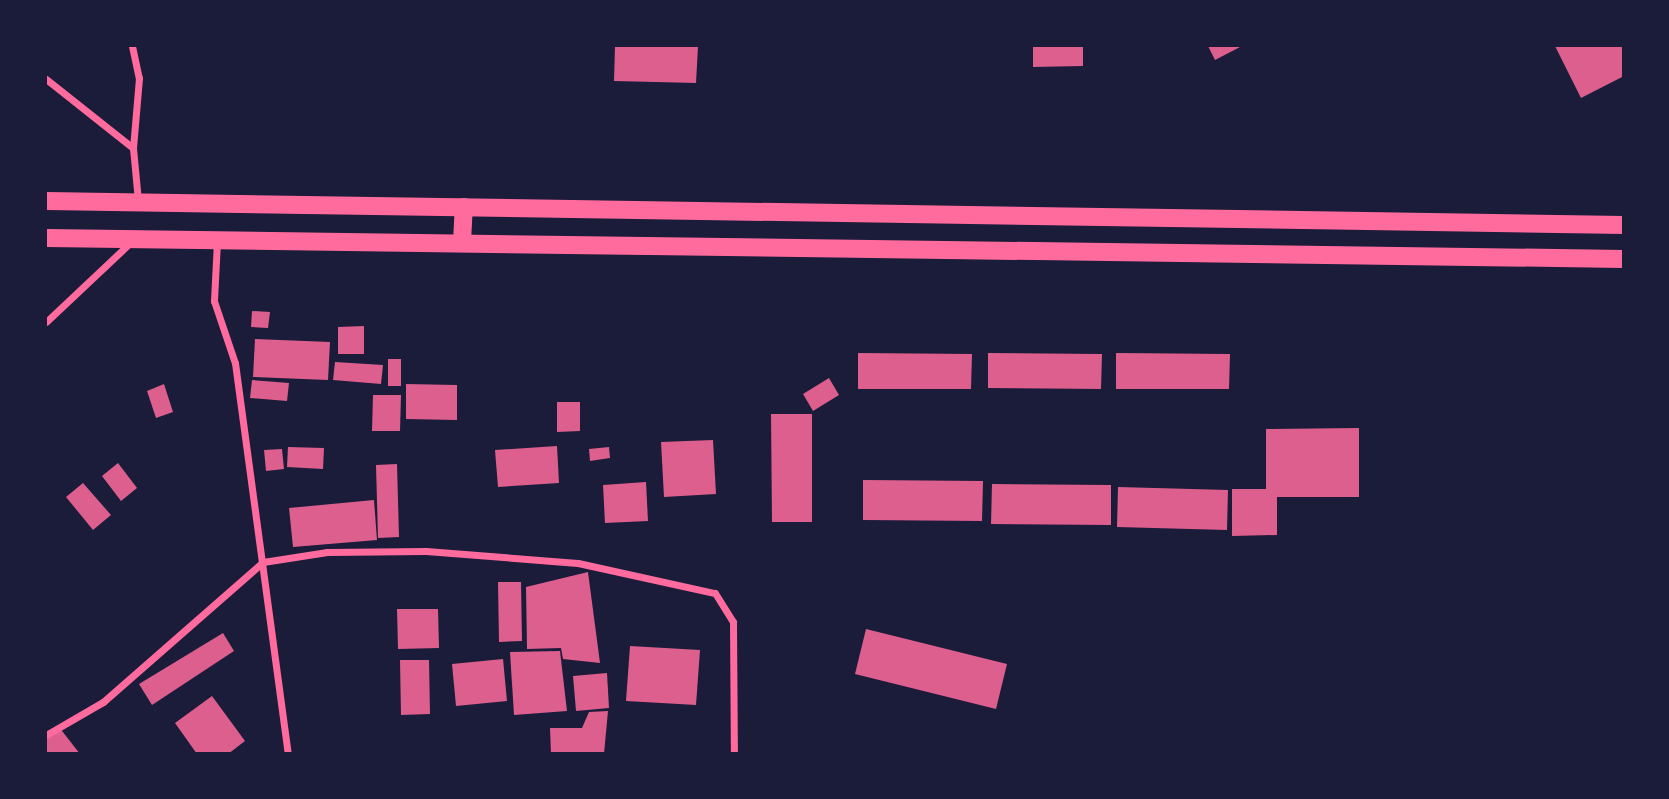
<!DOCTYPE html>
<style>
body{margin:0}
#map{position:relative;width:1669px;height:799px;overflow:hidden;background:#1b1b3a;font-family:Quicksand,sans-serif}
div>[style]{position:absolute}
.building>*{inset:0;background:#dd5f8e}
.minor>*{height:7px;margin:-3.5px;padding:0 3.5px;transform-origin:3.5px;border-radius:3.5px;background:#ff6b9d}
.primary>*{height:18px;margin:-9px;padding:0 9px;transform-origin:9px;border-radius:9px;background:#ff6b9d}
span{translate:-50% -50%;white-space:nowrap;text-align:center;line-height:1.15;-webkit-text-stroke:5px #1b1b3a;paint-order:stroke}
.frame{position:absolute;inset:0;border:47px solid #1b1b3a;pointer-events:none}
</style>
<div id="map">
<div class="building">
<i style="clip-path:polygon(615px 46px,698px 46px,696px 83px,614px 81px)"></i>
<i style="clip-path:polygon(1033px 46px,1083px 46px,1083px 66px,1033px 67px)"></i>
<i style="clip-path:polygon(1208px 46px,1242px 46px,1215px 60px)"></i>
<i style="clip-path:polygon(1555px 46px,1624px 46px,1624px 76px,1581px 98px)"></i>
<i style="clip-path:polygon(252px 311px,270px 312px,268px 328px,251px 327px)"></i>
<i style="clip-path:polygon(364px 326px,364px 354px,338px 354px,338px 327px)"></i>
<i style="clip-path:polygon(255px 339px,330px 342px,328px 380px,253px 377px)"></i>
<i style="clip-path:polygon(858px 353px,972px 354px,971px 389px,858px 389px)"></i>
<i style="clip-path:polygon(988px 353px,1102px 354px,1101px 389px,988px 388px)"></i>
<i style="clip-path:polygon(1116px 353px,1230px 354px,1229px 389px,1116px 389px)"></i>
<i style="clip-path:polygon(388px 359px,401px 359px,401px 386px,388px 386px)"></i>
<i style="clip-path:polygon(335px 362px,383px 365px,381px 384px,333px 380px)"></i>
<i style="clip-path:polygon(829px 378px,839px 395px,813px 411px,803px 394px)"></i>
<i style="clip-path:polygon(252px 380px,289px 383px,287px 401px,250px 398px)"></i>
<i style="clip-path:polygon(164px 384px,173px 412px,156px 418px,147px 391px)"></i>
<i style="clip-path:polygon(406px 384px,457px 385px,457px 420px,406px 419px)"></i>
<i style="clip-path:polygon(373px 395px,401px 395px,400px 431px,372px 431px)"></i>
<i style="clip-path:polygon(557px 402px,580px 402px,580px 431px,557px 432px)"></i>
<i style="clip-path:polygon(771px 414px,812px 414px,812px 522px,772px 522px)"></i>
<i style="clip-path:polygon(1359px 428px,1359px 497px,1277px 497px,1277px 535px,1232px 536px,1232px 489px,1266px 489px,1266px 429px)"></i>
<i style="clip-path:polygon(713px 440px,716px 494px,664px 497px,661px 442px)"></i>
<i style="clip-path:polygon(557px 446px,559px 483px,498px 487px,495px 450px)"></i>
<i style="clip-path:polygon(288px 447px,324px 448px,323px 469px,287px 467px)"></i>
<i style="clip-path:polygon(609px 447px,610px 458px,590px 461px,589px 449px)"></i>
<i style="clip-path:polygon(282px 449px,284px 469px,266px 471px,264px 450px)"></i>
<i style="clip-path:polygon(118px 463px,137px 488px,121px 501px,102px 476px)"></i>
<i style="clip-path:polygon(397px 464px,399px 537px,378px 538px,376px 465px)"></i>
<i style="clip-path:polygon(863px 480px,983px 481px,982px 521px,863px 520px)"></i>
<i style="clip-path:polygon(646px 482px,648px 521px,605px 523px,603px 485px)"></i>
<i style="clip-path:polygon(83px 483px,111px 515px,93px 530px,66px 497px)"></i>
<i style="clip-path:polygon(992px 484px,1111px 485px,1111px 525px,991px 524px)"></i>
<i style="clip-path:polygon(1118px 487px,1228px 490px,1227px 530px,1117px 527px)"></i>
<i style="clip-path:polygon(374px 500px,377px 540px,293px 547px,289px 508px)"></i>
<i style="clip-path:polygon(588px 572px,600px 663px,563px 659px,561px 648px,527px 649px,526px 587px)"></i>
<i style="clip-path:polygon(498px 582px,521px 582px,522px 641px,499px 642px)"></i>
<i style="clip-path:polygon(397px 609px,438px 609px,439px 648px,398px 649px)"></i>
<i style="clip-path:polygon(866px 629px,1007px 664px,996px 709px,855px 674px)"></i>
<i style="clip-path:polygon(223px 633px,234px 651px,152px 705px,139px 684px)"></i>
<i style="clip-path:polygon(630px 646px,700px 650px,696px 705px,626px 701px)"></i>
<i style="clip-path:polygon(560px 651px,567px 711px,514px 715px,510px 652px)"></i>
<i style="clip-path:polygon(503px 659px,507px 701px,456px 706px,452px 664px)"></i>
<i style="clip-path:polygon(400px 660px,429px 660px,430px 714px,401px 715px)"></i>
<i style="clip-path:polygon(607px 673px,609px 708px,576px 711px,573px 676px)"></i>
<i style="clip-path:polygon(212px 696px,245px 741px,228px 754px,197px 754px,175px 723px)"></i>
<i style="clip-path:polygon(608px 711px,604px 754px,551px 754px,550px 728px,582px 728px,589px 712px)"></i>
<i style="clip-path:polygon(59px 727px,80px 754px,46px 754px,46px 738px)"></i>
</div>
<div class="minor">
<i style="left:132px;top:46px;width:33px;rotate:78deg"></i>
<i style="left:139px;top:78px;width:70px;rotate:94.9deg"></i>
<i style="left:133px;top:148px;width:53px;rotate:84.6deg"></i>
<i style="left:46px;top:79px;width:111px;rotate:38.4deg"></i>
<i style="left:217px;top:241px;width:60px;rotate:92.9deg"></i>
<i style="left:214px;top:301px;width:65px;rotate:71.3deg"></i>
<i style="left:235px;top:363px;width:395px;rotate:82.3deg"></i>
<i style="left:46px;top:322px;width:118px;rotate:-43.3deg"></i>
<i style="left:46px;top:735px;width:66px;rotate:-30.1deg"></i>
<i style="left:103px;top:702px;width:213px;rotate:-41.2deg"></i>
<i style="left:263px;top:562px;width:65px;rotate:-8.9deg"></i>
<i style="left:327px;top:552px;width:99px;rotate:-0.6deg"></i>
<i style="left:426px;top:551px;width:152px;rotate:4.5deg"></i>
<i style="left:578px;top:563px;width:140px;rotate:12.4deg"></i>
<i style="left:715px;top:593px;width:34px;rotate:58deg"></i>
<i style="left:733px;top:622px;width:132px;rotate:89.6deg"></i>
</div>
<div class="primary">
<i style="left:46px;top:201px;width:1578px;rotate:0.87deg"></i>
<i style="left:46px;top:238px;width:1578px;rotate:0.76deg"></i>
<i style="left:462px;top:242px;width:35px;rotate:-87deg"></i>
</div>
<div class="frame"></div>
</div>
